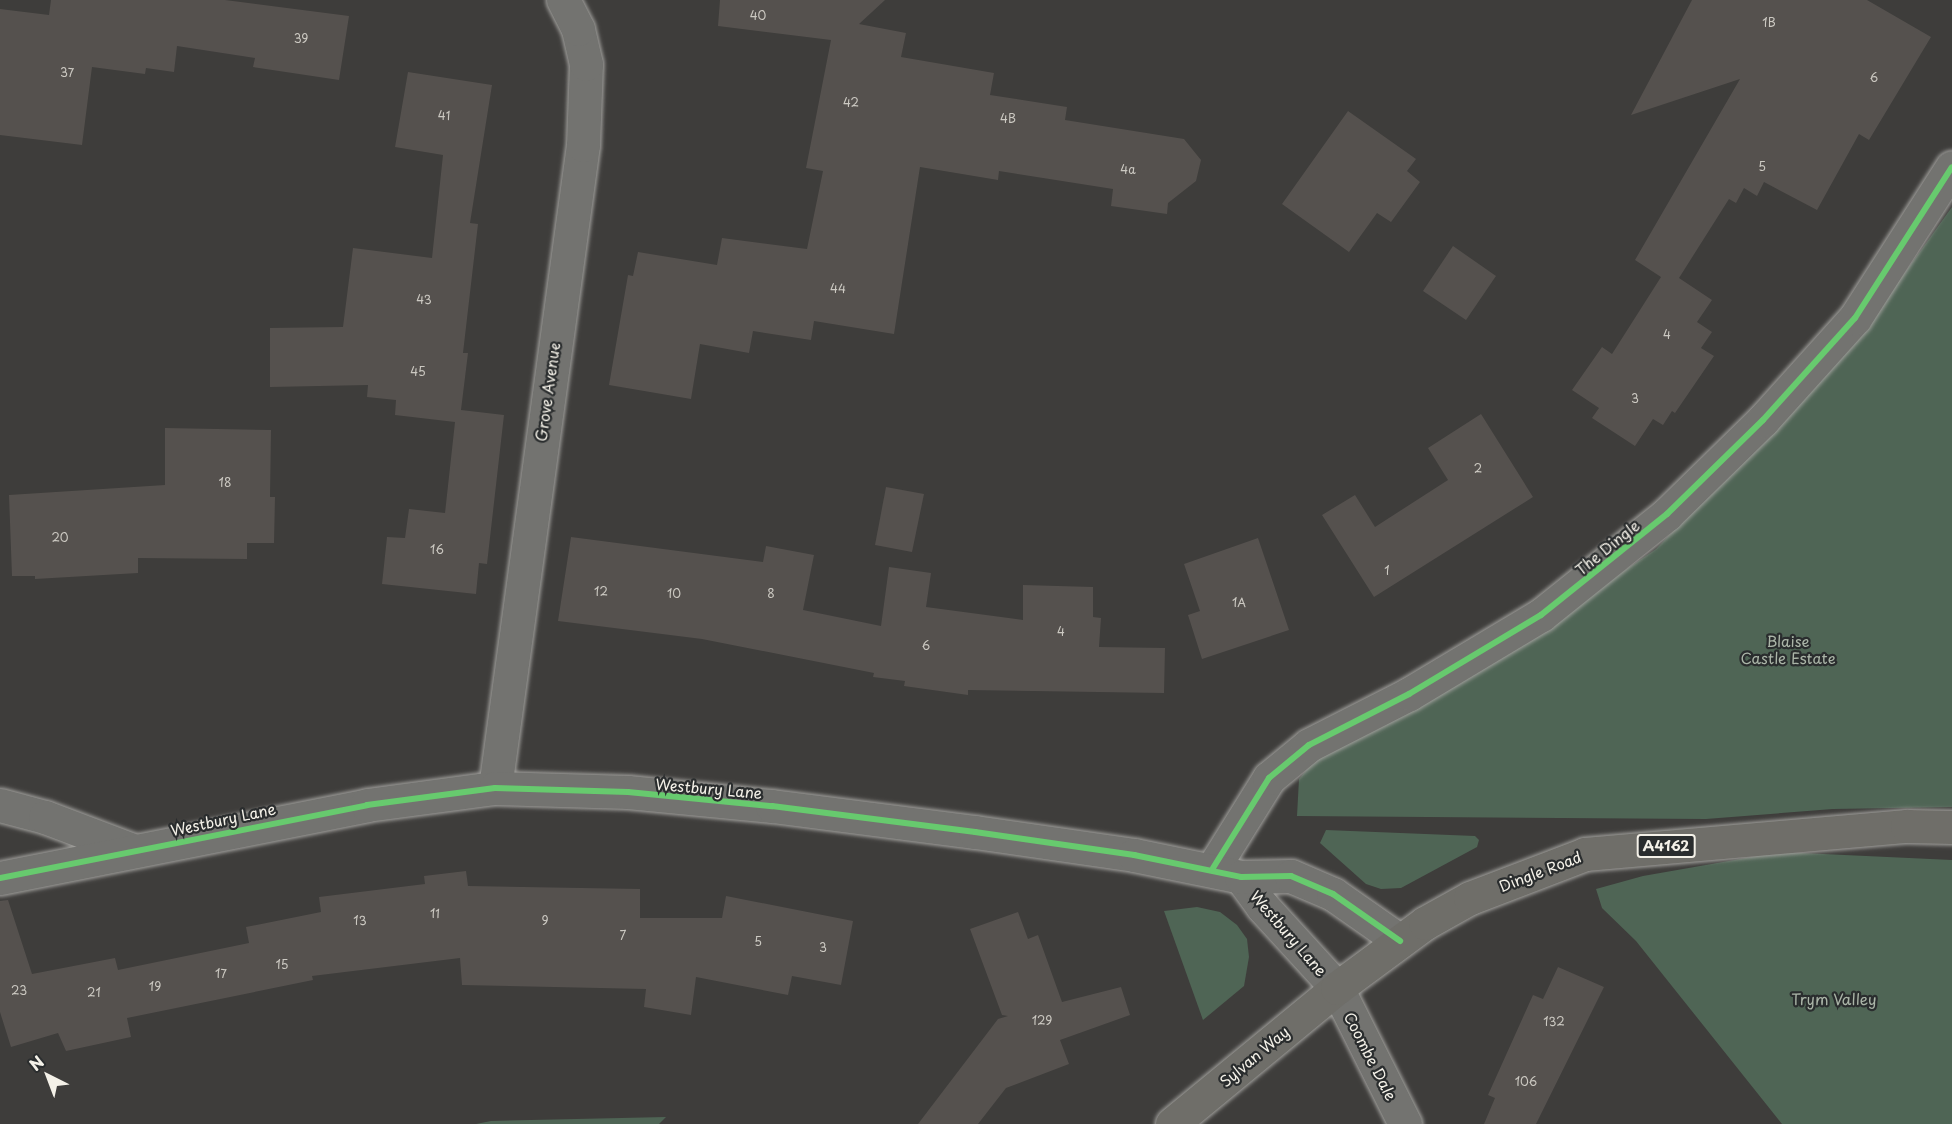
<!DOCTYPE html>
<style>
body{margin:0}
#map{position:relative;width:1952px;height:1124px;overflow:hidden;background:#3e3d3b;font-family:"Playpen Sans",sans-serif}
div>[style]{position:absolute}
.green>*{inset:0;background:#4f6555}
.building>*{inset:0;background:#55514e}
.roads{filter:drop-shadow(0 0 2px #a09f9c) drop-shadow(0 0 2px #a09f9c)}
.minor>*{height:33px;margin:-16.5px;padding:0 16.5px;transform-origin:16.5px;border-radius:16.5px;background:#737370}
.tertiary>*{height:33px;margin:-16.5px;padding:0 16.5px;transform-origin:16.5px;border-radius:16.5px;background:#737370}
.primary>*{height:33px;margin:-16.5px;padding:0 16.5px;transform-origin:16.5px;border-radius:16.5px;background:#6f6e69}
.cycleway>*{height:6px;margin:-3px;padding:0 3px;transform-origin:3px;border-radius:3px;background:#67ca6e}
span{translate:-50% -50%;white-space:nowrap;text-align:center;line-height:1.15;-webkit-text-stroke:4.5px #2a2d2e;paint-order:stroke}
.number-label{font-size:12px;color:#ccc9c2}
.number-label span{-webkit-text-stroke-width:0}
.shield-label span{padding:2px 4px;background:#2a2d2e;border:2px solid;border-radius:4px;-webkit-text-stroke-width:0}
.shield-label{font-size:14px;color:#f4f1e8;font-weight:700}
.street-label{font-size:15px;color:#f4f1e8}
.park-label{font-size:15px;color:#abb5a8}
.north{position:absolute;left:18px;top:1046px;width:60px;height:60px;-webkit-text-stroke:4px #2a2d2e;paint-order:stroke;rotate:318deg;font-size:16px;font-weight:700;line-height:24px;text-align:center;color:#f4f1e8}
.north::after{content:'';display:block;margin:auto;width:21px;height:27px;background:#f4f1e8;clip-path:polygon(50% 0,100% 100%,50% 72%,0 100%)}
</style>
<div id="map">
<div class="green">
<i style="clip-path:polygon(1952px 207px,1952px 807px,1833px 809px,1706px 819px,1297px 816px,1299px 779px,1324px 748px,1522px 640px,1656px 549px,1852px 346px)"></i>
<i style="clip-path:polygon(1326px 830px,1475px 836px,1479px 840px,1477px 847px,1401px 888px,1381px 889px,1366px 884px,1320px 843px)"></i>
<i style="clip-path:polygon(1780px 852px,1952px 860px,1952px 1124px,1782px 1124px,1636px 941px,1602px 908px,1596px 889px,1643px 876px)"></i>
<i style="clip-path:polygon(1197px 907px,1220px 912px,1237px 925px,1247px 939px,1249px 957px,1244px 986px,1203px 1020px,1164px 911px)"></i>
<i style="clip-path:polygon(666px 1117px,659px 1124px,476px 1124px,491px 1121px)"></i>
</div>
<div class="building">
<i style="clip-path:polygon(51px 0,225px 0,349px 16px,339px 80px,253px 67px,255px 58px,177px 46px,174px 72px,146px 68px,145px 74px,92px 67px,82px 145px,0 135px,0 9px,49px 15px)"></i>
<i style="clip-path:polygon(720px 0,885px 0,859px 24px,906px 33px,901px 57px,994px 73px,990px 95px,1067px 107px,1065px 120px,1184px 139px,1201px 160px,1196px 181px,1168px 203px,1167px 214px,1111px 206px,1113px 189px,999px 171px,998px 180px,920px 167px,894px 334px,814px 321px,811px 340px,753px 331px,749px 353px,700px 344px,691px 399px,609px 385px,628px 275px,633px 276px,638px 252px,717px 265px,722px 238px,807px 249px,823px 171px,806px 168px,831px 40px,718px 26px)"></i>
<i style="clip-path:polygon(1692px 0,1867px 0,1931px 37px,1869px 140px,1859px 134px,1817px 210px,1764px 182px,1757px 196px,1744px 188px,1736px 203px,1729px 199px,1679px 278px,1712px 300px,1697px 322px,1712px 332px,1701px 348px,1714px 356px,1675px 413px,1672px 411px,1663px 425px,1653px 419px,1635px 446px,1592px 418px,1599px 408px,1572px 390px,1602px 347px,1612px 354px,1661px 277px,1635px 260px,1740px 79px,1631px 115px)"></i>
<i style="clip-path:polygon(408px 72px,492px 85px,470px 223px,478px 224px,463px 353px,468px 353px,461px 410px,504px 415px,487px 564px,479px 563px,476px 594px,382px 584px,387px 537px,405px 538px,409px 509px,445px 513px,455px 422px,395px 415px,396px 400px,367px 397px,368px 385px,270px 387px,270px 328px,343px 327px,353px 248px,432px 258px,443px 155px,395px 147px)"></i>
<i style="clip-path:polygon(1348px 111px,1416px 159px,1407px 171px,1420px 182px,1391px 222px,1377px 213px,1349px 252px,1282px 204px)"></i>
<i style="clip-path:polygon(1453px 246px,1496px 276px,1466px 320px,1423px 291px)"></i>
<i style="clip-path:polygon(1481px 414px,1533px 497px,1374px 597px,1322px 515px,1355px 495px,1375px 527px,1448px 480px,1428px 448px)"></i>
<i style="clip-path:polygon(165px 428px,271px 430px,270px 497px,275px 497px,274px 543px,247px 543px,247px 559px,138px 558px,138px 573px,35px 579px,35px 576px,12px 576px,9px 495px,165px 485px)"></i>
<i style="clip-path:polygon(886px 487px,924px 494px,912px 552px,875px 545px)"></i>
<i style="clip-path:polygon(571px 537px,763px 562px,766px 546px,814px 555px,803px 610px,881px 626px,889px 567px,931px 573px,926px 607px,1023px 620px,1023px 585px,1093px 587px,1093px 617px,1101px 618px,1099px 647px,1165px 648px,1164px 693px,968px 690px,968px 695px,904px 686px,905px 681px,873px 677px,874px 673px,702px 639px,558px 621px)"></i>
<i style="clip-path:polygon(1258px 538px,1289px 630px,1202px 659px,1188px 615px,1200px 611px,1184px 564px)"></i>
<i style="clip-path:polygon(466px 871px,468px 886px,640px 889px,640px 918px,722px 918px,726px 896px,853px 921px,841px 985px,792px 976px,788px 995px,696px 977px,691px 1015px,644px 1007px,646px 989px,462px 985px,460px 958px,312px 976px,313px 980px,127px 1018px,131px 1037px,66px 1051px,58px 1033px,11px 1047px,0 1012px,0 901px,8px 900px,32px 974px,115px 958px,118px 970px,249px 943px,246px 927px,321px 912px,319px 897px,425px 884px,424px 876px)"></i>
<i style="clip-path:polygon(1018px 912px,1028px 939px,1038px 935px,1062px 1002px,1121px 987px,1130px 1015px,1060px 1040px,1069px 1064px,1006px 1088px,978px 1124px,918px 1124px,998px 1019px,1008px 1016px,1002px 1015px,970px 929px)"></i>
<i style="clip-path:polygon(1558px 967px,1604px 987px,1536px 1124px,1484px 1124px,1495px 1098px,1488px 1095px,1533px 995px,1543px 999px)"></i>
</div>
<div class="roads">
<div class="minor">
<i style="left:495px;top:788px;width:649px;rotate:-82.21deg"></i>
<i style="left:583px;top:145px;width:81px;rotate:-87.9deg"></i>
<i style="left:586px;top:64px;width:36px;rotate:-103deg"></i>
<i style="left:578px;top:29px;width:33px;rotate:-117deg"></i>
<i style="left:0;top:805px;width:47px;rotate:14.9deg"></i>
<i style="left:45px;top:817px;width:94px;rotate:20.6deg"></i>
<i style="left:1213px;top:868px;width:106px;rotate:-58.1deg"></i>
<i style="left:1269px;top:778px;width:52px;rotate:-39.5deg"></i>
<i style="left:1309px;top:745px;width:112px;rotate:-27deg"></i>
<i style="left:1409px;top:694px;width:154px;rotate:-30.9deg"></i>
<i style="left:1541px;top:615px;width:161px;rotate:-38.7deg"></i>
<i style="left:1667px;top:514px;width:134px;rotate:-44.4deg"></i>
<i style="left:1763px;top:420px;width:137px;rotate:-48deg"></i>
<i style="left:1855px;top:318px;width:179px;rotate:-57.3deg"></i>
<i style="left:1337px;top:988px;width:152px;rotate:63.4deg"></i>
</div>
<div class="tertiary">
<i style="left:1241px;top:877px;width:36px;rotate:54deg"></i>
<i style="left:1262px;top:906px;width:111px;rotate:47.6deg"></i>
<i style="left:0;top:878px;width:374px;rotate:-11.2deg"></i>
<i style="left:367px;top:805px;width:129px;rotate:-7.6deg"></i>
<i style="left:495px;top:788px;width:133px;rotate:1.7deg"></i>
<i style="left:628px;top:792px;width:145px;rotate:5.6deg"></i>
<i style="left:772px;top:806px;width:205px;rotate:7.3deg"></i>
<i style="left:975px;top:832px;width:161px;rotate:8.2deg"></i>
<i style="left:1134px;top:855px;width:109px;rotate:11.6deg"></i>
<i style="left:1241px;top:877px;width:50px;rotate:-1.1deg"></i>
<i style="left:1291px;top:876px;width:46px;rotate:23.2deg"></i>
<i style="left:1333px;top:894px;width:82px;rotate:35deg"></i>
</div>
<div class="primary">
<i style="left:1172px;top:1124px;width:214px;rotate:-39.5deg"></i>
<i style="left:1337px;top:988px;width:109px;rotate:-36.5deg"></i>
<i style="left:1425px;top:923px;width:51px;rotate:-29.1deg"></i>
<i style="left:1470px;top:898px;width:123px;rotate:-20.9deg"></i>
<i style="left:1585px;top:854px;width:323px;rotate:-5deg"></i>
<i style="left:1907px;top:826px;width:45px;rotate:1.3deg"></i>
</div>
</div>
<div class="cycleway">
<i style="left:1213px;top:868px;width:106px;rotate:-58.1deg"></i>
<i style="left:1269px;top:778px;width:52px;rotate:-39.5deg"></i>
<i style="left:1309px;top:745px;width:112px;rotate:-27deg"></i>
<i style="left:1409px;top:694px;width:154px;rotate:-30.9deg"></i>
<i style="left:1541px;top:615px;width:161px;rotate:-38.7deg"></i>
<i style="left:1667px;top:514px;width:134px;rotate:-44.4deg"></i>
<i style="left:1763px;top:420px;width:137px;rotate:-48deg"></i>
<i style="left:1855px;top:318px;width:179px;rotate:-57.3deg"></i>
<i style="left:0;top:878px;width:374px;rotate:-11.2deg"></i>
<i style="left:367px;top:805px;width:129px;rotate:-7.6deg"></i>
<i style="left:495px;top:788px;width:133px;rotate:1.7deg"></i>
<i style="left:628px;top:792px;width:145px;rotate:5.6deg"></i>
<i style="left:772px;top:806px;width:205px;rotate:7.3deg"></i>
<i style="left:975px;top:832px;width:161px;rotate:8.2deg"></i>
<i style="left:1134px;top:855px;width:109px;rotate:11.6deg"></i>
<i style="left:1241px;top:877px;width:50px;rotate:-1.1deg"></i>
<i style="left:1291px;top:876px;width:46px;rotate:23.2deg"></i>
<i style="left:1333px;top:894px;width:82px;rotate:35deg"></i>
</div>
<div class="number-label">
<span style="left:758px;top:16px">40</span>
<span style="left:1769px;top:23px">1B</span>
<span style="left:301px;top:39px">39</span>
<span style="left:67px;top:73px">37</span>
<span style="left:1874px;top:78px">6</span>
<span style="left:851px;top:103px">42</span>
<span style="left:444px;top:116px">41</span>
<span style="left:1008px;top:119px">4B</span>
<span style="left:1762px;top:167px">5</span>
<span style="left:1128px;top:170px">4a</span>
<span style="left:838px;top:289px">44</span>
<span style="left:424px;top:300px">43</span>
<span style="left:1667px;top:335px">4</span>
<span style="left:418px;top:372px">45</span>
<span style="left:1635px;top:399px">3</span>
<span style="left:1478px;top:469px">2</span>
<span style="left:225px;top:483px">18</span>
<span style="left:60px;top:538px">20</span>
<span style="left:437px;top:550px">16</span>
<span style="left:1387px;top:571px">1</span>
<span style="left:601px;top:592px">12</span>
<span style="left:674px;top:594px">10</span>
<span style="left:771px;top:594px">8</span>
<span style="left:1239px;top:603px">1A</span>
<span style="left:1061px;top:632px">4</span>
<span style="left:926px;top:646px">6</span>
<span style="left:435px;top:914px">11</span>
<span style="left:360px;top:921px">13</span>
<span style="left:545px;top:921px">9</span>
<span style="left:623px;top:936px">7</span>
<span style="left:758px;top:942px">5</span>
<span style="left:823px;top:948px">3</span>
<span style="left:282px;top:965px">15</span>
<span style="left:221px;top:974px">17</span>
<span style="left:155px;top:987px">19</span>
<span style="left:19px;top:991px">23</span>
<span style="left:94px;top:993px">21</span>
<span style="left:1042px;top:1021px">129</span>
<span style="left:1554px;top:1022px">132</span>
<span style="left:1526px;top:1082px">106</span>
</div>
<div class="shield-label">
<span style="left:1666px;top:846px">A4162</span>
</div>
<div class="street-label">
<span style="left:547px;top:392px;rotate:-82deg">Grove Avenue</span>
<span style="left:1607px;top:547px;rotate:-39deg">The Dingle</span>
<span style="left:709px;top:788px;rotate:5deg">Westbury Lane</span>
<span style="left:223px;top:819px;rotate:-12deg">Westbury Lane</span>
<span style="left:1540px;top:871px;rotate:-21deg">Dingle Road</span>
<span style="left:1289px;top:933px;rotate:49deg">Westbury Lane</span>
<span style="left:1254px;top:1056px;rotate:-40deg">Sylvan Way</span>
<span style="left:1371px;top:1056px;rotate:63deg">Coombe Dale</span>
</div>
<div class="park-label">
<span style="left:1788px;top:649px">Blaise<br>Castle Estate</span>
<span style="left:1834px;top:999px">Trym Valley</span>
</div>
<div class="north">N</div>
</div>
